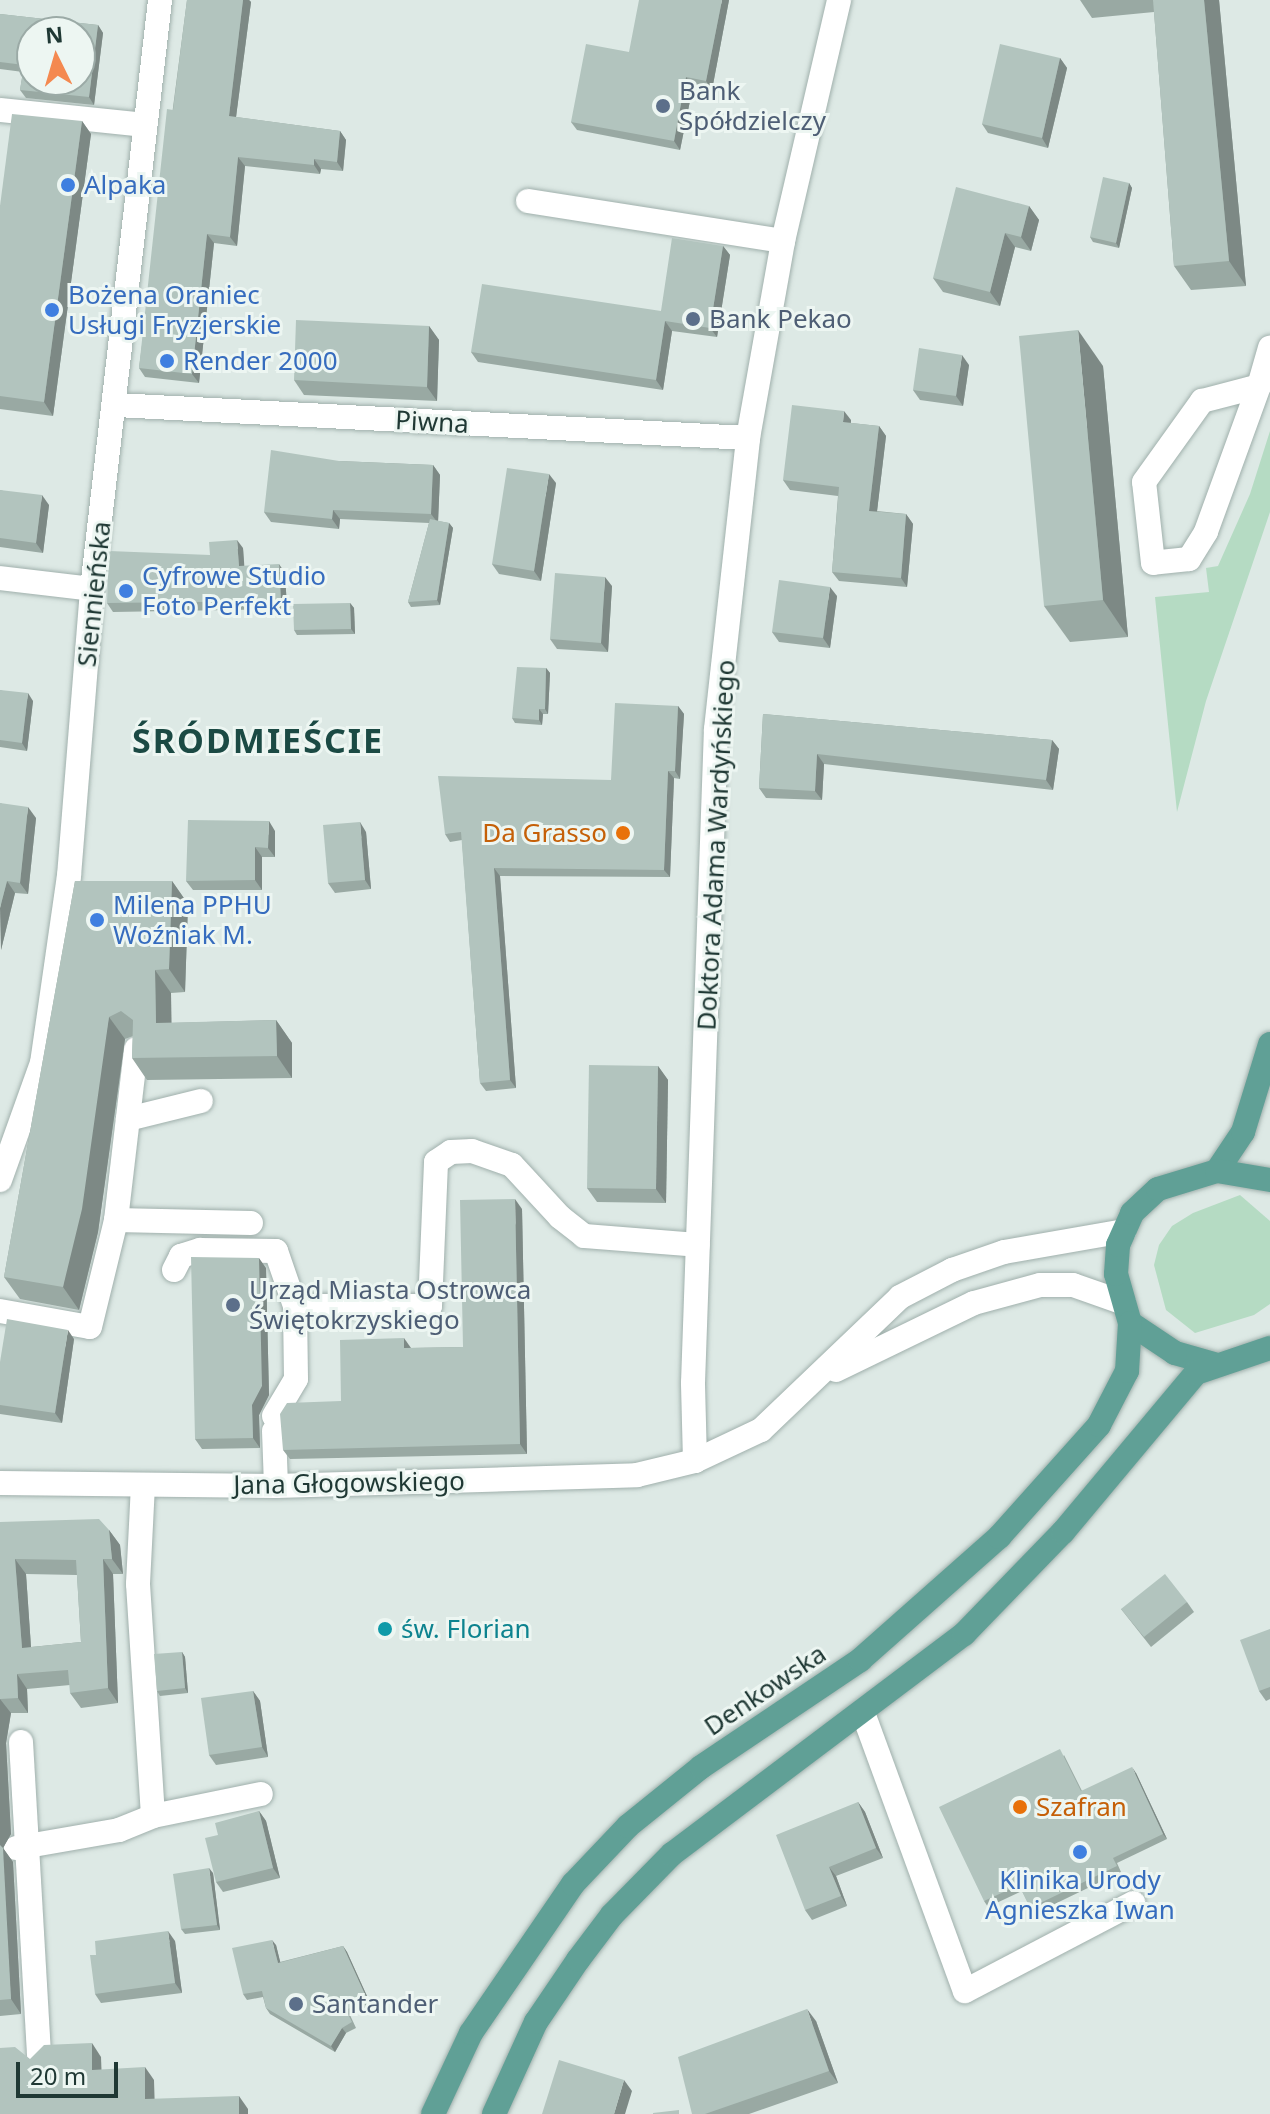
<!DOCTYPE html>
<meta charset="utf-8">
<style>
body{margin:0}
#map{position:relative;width:1270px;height:2114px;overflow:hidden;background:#dde9e5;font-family:"Noto Sans",sans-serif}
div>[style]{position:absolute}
.green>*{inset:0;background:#b5dbc3}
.roads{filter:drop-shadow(0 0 2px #a0b0ac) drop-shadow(0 0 2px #a0b0ac)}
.minor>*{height:24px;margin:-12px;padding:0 12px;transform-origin:12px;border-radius:12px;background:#fff}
.major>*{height:24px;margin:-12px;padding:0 12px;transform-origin:12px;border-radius:12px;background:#60a096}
.wall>*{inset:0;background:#99a9a3}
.shaded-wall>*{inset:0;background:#7d8985}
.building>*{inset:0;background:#b2c4be}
.dots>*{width:22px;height:22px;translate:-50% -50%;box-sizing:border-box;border:4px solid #edf6f2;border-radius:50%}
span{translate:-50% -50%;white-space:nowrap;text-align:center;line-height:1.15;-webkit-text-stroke:6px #edf6f2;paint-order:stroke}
.service-label{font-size:26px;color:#4e5e75}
.left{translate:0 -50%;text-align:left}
.shop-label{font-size:26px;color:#366cbe}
.street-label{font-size:26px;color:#1f3834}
.food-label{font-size:26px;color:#c56008}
.right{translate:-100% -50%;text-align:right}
.culture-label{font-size:26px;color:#0d838f}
.district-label{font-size:34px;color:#1b4a44;font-weight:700;letter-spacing:2px}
.north{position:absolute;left:16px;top:16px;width:80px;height:80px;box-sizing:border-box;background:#edf6f2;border:2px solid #9baaa6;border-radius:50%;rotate:355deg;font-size:22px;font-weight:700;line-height:32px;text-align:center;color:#1f3834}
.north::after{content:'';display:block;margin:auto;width:28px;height:36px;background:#f48950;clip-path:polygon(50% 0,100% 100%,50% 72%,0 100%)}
.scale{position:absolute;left:16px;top:2062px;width:102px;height:36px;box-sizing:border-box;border:4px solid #1f3834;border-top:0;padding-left:10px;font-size:24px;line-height:28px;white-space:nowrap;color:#1f3834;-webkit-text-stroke:6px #edf6f2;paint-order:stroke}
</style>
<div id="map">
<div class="green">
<i style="clip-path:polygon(1270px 431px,1270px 512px,1206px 701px,1177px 812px,1155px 597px,1209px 592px,1206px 568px,1218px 566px,1250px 494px)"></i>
<i style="clip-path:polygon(1240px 1195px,1270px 1221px,1270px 1304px,1254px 1315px,1195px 1333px,1166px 1310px,1154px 1265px,1159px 1245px,1172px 1226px,1193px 1213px)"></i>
</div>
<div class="roads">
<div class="minor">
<i style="left:0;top:110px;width:146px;rotate:5.9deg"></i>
<i style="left:528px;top:201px;width:258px;rotate:8.9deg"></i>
<i style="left:1259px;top:386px;width:155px;rotate:110deg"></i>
<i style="left:1206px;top:532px;width:32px;rotate:122deg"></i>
<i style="left:1189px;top:559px;width:36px;rotate:174deg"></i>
<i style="left:1153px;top:563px;width:81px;rotate:-96.3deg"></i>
<i style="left:1144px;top:482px;width:100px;rotate:-54.4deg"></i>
<i style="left:1202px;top:401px;width:59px;rotate:-14.7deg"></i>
<i style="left:1259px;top:386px;width:40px;rotate:-74deg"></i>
<i style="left:116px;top:405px;width:633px;rotate:2.99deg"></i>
<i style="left:0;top:578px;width:93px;rotate:6.8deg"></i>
<i style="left:128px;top:1119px;width:75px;rotate:-13.9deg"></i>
<i style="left:0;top:1180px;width:124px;rotate:-70.3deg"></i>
<i style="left:42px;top:1063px;width:189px;rotate:-81.8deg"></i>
<i style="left:69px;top:876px;width:288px;rotate:-85.4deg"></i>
<i style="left:92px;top:589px;width:593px;rotate:-83.41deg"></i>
<i style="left:116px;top:1220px;width:135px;rotate:1.3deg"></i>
<i style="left:174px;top:1270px;width:16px;rotate:-63deg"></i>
<i style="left:181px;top:1256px;width:20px;rotate:-18deg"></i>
<i style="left:200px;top:1250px;width:76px;rotate:0.8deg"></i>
<i style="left:276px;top:1251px;width:58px;rotate:70.9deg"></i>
<i style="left:295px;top:1306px;width:135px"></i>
<i style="left:430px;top:1306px;width:144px;rotate:-87.6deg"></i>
<i style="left:436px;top:1162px;width:18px;rotate:-34deg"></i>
<i style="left:451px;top:1152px;width:21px;rotate:-3deg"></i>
<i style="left:472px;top:1151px;width:42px;rotate:19.3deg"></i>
<i style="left:512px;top:1165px;width:71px;rotate:47.3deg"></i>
<i style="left:560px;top:1217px;width:31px;rotate:38deg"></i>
<i style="left:584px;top:1236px;width:114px;rotate:4.5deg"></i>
<i style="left:0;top:1311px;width:91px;rotate:10.1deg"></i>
<i style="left:90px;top:1327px;width:110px;rotate:-76.3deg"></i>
<i style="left:116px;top:1220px;width:172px;rotate:-83.3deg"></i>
<i style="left:836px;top:1370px;width:153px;rotate:-25.9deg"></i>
<i style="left:974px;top:1303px;width:68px;rotate:-15.3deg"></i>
<i style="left:1040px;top:1285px;width:33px"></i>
<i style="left:1073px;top:1285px;width:54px;rotate:19.4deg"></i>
<i style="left:274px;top:1416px;width:43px;rotate:-59.3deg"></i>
<i style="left:296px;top:1379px;width:73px;rotate:-90.8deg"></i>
<i style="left:274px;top:1431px;width:55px;rotate:87.9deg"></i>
<i style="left:695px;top:1461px;width:78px;rotate:-91.5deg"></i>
<i style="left:693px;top:1383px;width:654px;rotate:-87.99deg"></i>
<i style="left:716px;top:729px;width:293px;rotate:-83.7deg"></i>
<i style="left:748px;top:438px;width:200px;rotate:-79.9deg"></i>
<i style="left:783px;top:241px;width:247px;rotate:-76.9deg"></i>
<i style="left:0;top:1483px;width:276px;rotate:0.6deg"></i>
<i style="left:276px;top:1486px;width:361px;rotate:-1.7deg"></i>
<i style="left:637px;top:1475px;width:60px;rotate:-13.6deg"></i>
<i style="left:695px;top:1461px;width:73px;rotate:-25.2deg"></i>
<i style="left:761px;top:1430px;width:192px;rotate:-43.7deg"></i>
<i style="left:900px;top:1297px;width:59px;rotate:-27.4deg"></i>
<i style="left:952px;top:1270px;width:55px;rotate:-19.1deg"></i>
<i style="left:1004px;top:1252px;width:122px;rotate:-9.9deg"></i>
<i style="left:143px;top:1485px;width:99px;rotate:92.9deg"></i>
<i style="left:138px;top:1584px;width:232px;rotate:86.3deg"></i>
<i style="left:863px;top:1713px;width:296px;rotate:69.9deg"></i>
<i style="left:965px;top:1991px;width:190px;rotate:-27.6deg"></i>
<i style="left:21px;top:1742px;width:317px;rotate:86.7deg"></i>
<i style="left:16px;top:1848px;width:105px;rotate:-9.9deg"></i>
<i style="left:119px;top:1830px;width:37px;rotate:-22deg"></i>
<i style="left:153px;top:1816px;width:110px;rotate:-11.5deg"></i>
</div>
<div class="major">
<i style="left:1217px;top:1171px;width:47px;rotate:-56.3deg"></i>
<i style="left:1243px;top:1132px;width:92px;rotate:-72.9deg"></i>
<i style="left:1214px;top:1364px;width:41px;rotate:-164.2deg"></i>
<i style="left:1175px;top:1353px;width:54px;rotate:-146.3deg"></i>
<i style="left:1130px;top:1323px;width:51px;rotate:-105.9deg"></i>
<i style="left:1116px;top:1274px;width:29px;rotate:-86deg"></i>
<i style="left:1118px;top:1245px;width:35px;rotate:-66deg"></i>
<i style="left:1132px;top:1213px;width:35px;rotate:-43deg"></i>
<i style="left:1158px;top:1189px;width:62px;rotate:-17deg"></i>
<i style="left:1217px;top:1171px;width:54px;rotate:9.6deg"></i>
<i style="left:433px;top:2114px;width:89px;rotate:-64.9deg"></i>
<i style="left:471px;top:2033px;width:181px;rotate:-55.6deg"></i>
<i style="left:573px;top:1884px;width:80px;rotate:-46.5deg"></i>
<i style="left:628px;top:1826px;width:94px;rotate:-38.9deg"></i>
<i style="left:701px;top:1767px;width:192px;rotate:-33.9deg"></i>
<i style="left:860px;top:1660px;width:186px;rotate:-41.5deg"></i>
<i style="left:999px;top:1537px;width:150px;rotate:-48.2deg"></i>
<i style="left:1099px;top:1425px;width:61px;rotate:-62.6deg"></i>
<i style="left:1127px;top:1371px;width:48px;rotate:-86.4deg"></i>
<i style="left:494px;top:2114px;width:101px;rotate:-65.5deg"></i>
<i style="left:536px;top:2022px;width:75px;rotate:-55.9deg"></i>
<i style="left:578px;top:1960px;width:56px;rotate:-52.9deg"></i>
<i style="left:612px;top:1915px;width:86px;rotate:-45.5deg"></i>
<i style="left:672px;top:1854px;width:366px;rotate:-37deg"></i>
<i style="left:964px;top:1634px;width:142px;rotate:-45.9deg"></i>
<i style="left:1063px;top:1532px;width:207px;rotate:-50.1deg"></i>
<i style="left:1196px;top:1373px;width:78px;rotate:-18.7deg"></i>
</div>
</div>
<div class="wall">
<i style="clip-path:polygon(187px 0,249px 0,251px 2px,236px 117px,340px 131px,346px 140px,343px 171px,321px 169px,320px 174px,245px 166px,237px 246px,214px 243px,199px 383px,145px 377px,139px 368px)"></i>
<i style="clip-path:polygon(729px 0,712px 90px,693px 86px,680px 150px,577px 130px,571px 122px,629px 52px)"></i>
<i style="clip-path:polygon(1080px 0,1219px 0,1246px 286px,1191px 290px,1174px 266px,1154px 12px,1092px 18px)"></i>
<i style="clip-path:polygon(0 14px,98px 25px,103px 33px,94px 105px,26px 98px,20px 90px,23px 72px,0 69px)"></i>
<i style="clip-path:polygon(1060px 58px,1067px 68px,1048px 148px,988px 133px,982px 124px)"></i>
<i style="clip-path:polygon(82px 121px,91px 134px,53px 416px,0 409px,0 206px)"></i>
<i style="clip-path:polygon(1129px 183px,1132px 188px,1119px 248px,1093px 242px,1090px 237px)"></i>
<i style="clip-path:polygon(1029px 206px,1039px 220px,1031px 251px,1015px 247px,1000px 306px,943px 292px,933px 278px)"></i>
<i style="clip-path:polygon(723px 246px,730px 255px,717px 337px,672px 331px,663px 390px,478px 362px,471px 352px,661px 311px)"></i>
<i style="clip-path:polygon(429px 326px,439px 340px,437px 401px,304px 395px,294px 380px)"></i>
<i style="clip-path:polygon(969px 365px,963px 406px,920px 400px,913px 390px)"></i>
<i style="clip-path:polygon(1103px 366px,1128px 637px,1070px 642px,1044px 606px)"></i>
<i style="clip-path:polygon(851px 420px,851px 423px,879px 426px,886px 436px,877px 511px,906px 514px,913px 524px,907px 587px,839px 581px,832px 572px,838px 496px,790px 490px,783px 480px)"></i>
<i style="clip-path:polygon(339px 461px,433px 465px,440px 475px,438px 521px,449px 523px,453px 528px,440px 605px,411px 607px,408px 602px,429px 523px,340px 519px,339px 529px,271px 522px,264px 512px)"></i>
<i style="clip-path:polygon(556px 483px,541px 581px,499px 574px,492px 564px)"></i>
<i style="clip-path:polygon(0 490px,49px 505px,43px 553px,0 547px)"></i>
<i style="clip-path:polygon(243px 548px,244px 566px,285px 573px,287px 609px,113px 612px,107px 603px,210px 555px)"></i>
<i style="clip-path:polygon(612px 586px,608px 652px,557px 649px,550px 639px)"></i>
<i style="clip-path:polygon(837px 596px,830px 648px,779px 642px,772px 632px)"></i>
<i style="clip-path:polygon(350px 603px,354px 608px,355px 634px,297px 635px,294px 630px)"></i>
<i style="clip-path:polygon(546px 668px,550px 673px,548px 714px,543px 714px,542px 725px,515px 723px,512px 718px)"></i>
<i style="clip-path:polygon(0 690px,33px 701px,27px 751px,0 747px)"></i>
<i style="clip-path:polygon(678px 706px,684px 714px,680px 779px,674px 778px,670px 877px,500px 876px,516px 1088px,486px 1091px,480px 1083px,462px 840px,450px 842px,445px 834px,611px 780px)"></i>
<i style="clip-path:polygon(763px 714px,1052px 740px,1059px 749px,1053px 790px,824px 764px,822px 800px,766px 798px,759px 788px)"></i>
<i style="clip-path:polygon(0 803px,36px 818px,28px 894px,15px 893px,1px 950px)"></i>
<i style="clip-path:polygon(275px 831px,275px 857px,262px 857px,262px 890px,193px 890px,186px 881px)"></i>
<i style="clip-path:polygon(366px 832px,371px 889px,335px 893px,328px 883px)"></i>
<i style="clip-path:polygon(75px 881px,172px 881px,188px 904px,185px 992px,171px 993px,171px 1023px,276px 1020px,292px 1043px,292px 1078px,147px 1080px,132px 1058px,133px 1036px,125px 1039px,98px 1232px,79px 1310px,20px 1299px,4px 1277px)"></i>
<i style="clip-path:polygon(658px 1066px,668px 1080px,666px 1203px,597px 1202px,587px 1188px)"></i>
<i style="clip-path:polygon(522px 1209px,527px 1454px,290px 1459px,283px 1450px,341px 1401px,411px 1348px,463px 1347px)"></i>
<i style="clip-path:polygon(266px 1268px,269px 1395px,259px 1415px,260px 1448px,202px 1449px,195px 1439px)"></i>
<i style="clip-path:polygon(74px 1339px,62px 1423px,0 1414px,0 1405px)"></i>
<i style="clip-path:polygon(evenodd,0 1522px,109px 1530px,120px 1545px,123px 1574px,113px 1574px,118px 1703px,81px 1708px,70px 1693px,70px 1685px,27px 1689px,28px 1713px,11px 1713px,6px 1743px,11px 1834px,3px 1848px,13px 1862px,21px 2014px,0 2016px,0 1522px,26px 1574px,77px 1575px,81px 1642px,31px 1647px,26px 1574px)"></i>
<i style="clip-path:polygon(1187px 1602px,1194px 1612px,1151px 1647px,1121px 1609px)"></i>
<i style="clip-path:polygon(1270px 1629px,1270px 1699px,1266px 1701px,1259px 1691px)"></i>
<i style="clip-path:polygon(182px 1652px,185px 1657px,188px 1693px,160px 1696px,157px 1691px)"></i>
<i style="clip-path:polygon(253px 1691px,260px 1701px,268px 1757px,216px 1765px,209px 1755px)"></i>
<i style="clip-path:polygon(1064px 1755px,1082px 1791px,1136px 1773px,1167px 1839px,1117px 1863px,1121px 1872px,1034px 1914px,1022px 1891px,988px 1907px,984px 1901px)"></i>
<i style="clip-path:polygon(858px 1802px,865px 1812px,883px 1858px,836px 1876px,847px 1906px,812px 1920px,805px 1910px)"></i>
<i style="clip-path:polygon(259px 1811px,266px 1821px,280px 1878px,223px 1892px,216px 1882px,218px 1835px)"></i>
<i style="clip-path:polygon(213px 1873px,220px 1930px,185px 1934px,181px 1929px)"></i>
<i style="clip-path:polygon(175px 1941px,182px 1993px,101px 2003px,95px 1994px,96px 1955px)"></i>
<i style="clip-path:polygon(276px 1945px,280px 1962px,343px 1946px,347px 1952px,371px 2005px,350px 2015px,356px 2028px,346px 2033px,335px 2052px,270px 2014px,266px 2008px,263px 1997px,247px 2000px,243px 1994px)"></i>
<i style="clip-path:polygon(816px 2021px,838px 2083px,749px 2114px,692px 2114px)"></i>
</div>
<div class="shaded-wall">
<i style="clip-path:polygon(243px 0,249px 0,251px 2px,235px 125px,229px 116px)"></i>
<i style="clip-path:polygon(722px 0,729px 0,712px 90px,706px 81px)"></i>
<i style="clip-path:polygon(1204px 0,1219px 0,1246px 286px,1229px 261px)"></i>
<i style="clip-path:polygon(98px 25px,103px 33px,94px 105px,89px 97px)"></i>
<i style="clip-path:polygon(1060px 58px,1067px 68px,1048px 148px,1042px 138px)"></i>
<i style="clip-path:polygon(686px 77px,693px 86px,680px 150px,674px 141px)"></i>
<i style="clip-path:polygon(82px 121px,91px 134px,53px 416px,44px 402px)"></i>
<i style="clip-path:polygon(340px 131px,346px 140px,343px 171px,337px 162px)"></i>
<i style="clip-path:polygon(238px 157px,245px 166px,237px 246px,230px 237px)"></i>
<i style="clip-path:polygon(314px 159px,321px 169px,320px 174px,314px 165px)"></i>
<i style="clip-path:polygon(1129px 183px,1132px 188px,1119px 248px,1116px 243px)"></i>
<i style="clip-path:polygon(1029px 206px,1039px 220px,1031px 251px,1021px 237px)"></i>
<i style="clip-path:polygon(1005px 233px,1015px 247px,1000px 306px,990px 292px)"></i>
<i style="clip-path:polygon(207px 234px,214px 243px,199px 383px,192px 374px)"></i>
<i style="clip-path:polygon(723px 246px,730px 255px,717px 337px,710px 328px)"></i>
<i style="clip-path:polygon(665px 321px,672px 331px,663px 390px,656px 380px)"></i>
<i style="clip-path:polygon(429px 326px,439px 340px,437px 401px,427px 387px)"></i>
<i style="clip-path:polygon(1078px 330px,1103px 366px,1128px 637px,1103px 600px)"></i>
<i style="clip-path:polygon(962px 355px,969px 365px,963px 406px,956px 396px)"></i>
<i style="clip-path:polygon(844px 411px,851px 420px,850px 431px,843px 422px)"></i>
<i style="clip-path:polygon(879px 426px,886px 436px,876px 520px,869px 511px)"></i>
<i style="clip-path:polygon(433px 465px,440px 475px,438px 523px,431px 514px)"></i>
<i style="clip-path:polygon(549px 474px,556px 483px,541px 581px,534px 571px)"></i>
<i style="clip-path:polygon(42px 495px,49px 505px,43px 553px,36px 543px)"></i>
<i style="clip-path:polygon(333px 510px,340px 519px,339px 529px,332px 519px)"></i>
<i style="clip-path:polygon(906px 514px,913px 524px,907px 587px,901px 578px)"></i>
<i style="clip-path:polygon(449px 523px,453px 528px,440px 605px,437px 600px)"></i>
<i style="clip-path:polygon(237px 540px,243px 548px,245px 575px,239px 566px)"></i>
<i style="clip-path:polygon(279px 564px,285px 573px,287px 609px,281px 601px)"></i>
<i style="clip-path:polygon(605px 577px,612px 586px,608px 652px,601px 643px)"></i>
<i style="clip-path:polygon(830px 587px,837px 596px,830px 648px,823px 638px)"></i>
<i style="clip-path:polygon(350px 603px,354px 608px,355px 634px,351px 629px)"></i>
<i style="clip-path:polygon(546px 668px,550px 673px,548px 714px,545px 709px)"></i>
<i style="clip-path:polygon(28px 693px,33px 701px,27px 751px,22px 743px)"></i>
<i style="clip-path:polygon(678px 706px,684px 714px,680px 779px,675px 771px)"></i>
<i style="clip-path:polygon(539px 709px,543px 714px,542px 725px,539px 720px)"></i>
<i style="clip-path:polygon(1052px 740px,1059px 749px,1053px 790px,1046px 780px)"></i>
<i style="clip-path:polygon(817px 754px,824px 764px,822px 800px,815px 791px)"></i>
<i style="clip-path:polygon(668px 771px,674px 778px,670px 877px,664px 870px)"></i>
<i style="clip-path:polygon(28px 807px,36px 818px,28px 894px,20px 883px)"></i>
<i style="clip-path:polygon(269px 821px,275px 831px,275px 857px,268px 848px)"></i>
<i style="clip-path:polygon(360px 822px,366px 832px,371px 889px,365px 880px)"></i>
<i style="clip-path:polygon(255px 847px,262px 857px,262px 890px,255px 880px)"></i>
<i style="clip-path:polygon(494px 868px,500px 876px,516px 1088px,510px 1080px)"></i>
<i style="clip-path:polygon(7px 881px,15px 893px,1px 950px,0 908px)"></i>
<i style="clip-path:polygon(172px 881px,188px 904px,185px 992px,169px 969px)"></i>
<i style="clip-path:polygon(155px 970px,171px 993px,172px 1046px,156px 1023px)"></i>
<i style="clip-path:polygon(109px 1017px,125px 1039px,98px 1232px,79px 1310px,63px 1287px)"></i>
<i style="clip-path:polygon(276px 1020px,292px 1043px,292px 1078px,277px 1056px)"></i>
<i style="clip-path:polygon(658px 1066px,668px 1080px,666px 1203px,656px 1189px)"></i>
<i style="clip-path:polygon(515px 1199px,522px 1209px,527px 1454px,520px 1444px)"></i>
<i style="clip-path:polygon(259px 1258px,266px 1268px,269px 1395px,259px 1415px,260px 1448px,253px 1438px,252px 1405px)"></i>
<i style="clip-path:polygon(68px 1330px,74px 1339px,62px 1423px,55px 1413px)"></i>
<i style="clip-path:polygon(404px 1338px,411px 1348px,404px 1348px)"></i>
<i style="clip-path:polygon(109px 1530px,120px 1545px,123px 1574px,112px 1559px)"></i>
<i style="clip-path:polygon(15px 1559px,26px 1574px,32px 1662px,22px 1648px)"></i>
<i style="clip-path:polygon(103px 1559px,113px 1574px,118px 1703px,108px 1688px)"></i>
<i style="clip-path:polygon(182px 1652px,185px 1657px,188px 1693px,185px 1688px)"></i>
<i style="clip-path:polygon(17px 1674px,27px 1689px,28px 1713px,18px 1698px)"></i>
<i style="clip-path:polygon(253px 1691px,260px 1701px,268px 1757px,262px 1747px)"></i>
<i style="clip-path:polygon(0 1699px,11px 1713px,6px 1743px,11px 1834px,3px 1848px,13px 1862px,21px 2014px,11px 1999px,0 1848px)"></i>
<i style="clip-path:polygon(1132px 1767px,1136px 1773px,1167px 1839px,1163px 1834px)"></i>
<i style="clip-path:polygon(858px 1802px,865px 1812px,883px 1858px,876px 1848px)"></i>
<i style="clip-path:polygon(259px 1811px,266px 1821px,280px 1878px,273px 1868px)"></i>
<i style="clip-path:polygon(829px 1867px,836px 1876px,847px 1906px,841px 1896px)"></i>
<i style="clip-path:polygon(209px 1868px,213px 1873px,220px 1930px,217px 1925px)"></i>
<i style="clip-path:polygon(168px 1931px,175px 1941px,182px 1993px,175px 1983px)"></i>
<i style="clip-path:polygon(272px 1940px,276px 1945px,282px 1969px,278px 1963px)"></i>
<i style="clip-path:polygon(343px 1946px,347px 1952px,371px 2005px,367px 1999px)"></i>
<i style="clip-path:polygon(807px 2009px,816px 2021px,838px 2083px,829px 2071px)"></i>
<i style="clip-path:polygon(342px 2028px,346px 2033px,335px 2052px,331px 2046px)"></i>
<i style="clip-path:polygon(92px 2043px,101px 2057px,102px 2084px,92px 2070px)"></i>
<i style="clip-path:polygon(145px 2067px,154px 2080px,155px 2113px,145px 2099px)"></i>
<i style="clip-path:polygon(624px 2080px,632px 2091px,625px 2114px,614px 2114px)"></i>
<i style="clip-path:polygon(239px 2096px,248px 2109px,248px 2114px,239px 2114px)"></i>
</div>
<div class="building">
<i style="clip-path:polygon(187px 0,243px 0,229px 116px,340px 131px,337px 162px,314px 159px,314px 165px,238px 157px,230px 237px,207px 234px,192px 374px,139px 368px,167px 109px,173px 110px)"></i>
<i style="clip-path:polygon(639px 0,722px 0,706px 81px,686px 77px,674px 141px,571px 122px,586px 44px,629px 52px)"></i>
<i style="clip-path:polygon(1153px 0,1204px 0,1229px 261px,1174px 266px)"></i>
<i style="clip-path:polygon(evenodd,0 14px,98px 25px,89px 97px,20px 90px,24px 65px,0 62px,0 14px,32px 32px,80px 32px,80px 80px,32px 80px,32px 32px)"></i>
<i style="clip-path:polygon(1000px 44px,1060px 58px,1042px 138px,982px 124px)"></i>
<i style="clip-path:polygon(12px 114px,82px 121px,44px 402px,0 396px,0 206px)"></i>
<i style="clip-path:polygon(1103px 177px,1129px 183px,1116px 243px,1090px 237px)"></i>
<i style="clip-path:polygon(956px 187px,1029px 206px,1021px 237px,1005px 233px,990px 292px,933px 278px)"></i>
<i style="clip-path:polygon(672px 238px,723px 246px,710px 328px,665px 321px,656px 380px,471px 352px,482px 284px,661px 311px)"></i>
<i style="clip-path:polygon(296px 320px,429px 326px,427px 387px,294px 380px)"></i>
<i style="clip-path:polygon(1078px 330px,1103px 600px,1044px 606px,1019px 336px)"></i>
<i style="clip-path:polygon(919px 348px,962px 355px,956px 396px,913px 390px)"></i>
<i style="clip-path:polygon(792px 405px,844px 411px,843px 422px,879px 426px,869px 511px,906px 514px,901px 578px,832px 572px,839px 487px,783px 480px)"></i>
<i style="clip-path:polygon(271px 450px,339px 461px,433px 465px,431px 514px,333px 510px,332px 519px,264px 512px)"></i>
<i style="clip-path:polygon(507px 468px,549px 474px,534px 571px,492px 564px)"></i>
<i style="clip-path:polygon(0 490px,42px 495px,36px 543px,0 538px)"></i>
<i style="clip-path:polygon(430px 519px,449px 523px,437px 600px,408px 602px)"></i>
<i style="clip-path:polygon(237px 540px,239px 566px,279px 564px,281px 601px,107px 603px,109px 551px,210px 555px,209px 542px)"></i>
<i style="clip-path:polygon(555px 573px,605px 577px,601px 643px,550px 639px)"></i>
<i style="clip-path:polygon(779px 580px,830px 587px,823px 638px,772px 632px)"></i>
<i style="clip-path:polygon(350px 603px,351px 629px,294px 630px,293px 604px)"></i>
<i style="clip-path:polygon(517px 667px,546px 668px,545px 709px,539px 709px,539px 720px,512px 718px)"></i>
<i style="clip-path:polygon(0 690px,28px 693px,22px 743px,0 740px)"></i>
<i style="clip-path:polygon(615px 703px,678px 706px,675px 771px,668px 771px,664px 870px,494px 868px,510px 1080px,480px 1083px,461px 832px,445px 834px,438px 776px,611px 780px)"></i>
<i style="clip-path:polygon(763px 714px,1052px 740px,1046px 780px,817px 754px,815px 791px,759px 788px)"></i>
<i style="clip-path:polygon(0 803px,28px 807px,20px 883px,7px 881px,0 908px)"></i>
<i style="clip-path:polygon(188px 820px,269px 821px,268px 848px,255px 847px,255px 880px,186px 881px)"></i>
<i style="clip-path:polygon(360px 822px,365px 880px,328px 883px,323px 825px)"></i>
<i style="clip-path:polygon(75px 881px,172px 881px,169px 969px,155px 970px,156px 1023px,276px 1020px,277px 1056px,132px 1058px,133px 1020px,121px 1011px,109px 1017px,82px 1209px,63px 1287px,4px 1277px)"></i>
<i style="clip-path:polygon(589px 1065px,658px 1066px,656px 1189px,587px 1188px)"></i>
<i style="clip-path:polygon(515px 1199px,520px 1444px,283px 1450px,280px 1414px,287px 1403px,341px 1401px,340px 1340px,404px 1338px,404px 1348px,463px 1347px,460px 1200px)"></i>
<i style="clip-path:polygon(191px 1257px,259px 1258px,262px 1386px,252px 1405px,253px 1438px,195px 1439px)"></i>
<i style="clip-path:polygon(7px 1319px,68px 1330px,55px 1413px,0 1405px,0 1362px)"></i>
<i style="clip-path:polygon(evenodd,99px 1519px,109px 1530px,112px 1559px,103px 1559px,108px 1688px,70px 1693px,68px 1670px,17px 1674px,18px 1698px,0 1699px,0 1702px,0 1522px,99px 1519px,15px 1559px,76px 1560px,81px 1642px,22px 1648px,15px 1559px)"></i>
<i style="clip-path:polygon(1165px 1574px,1187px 1602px,1144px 1637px,1121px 1609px)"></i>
<i style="clip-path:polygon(1270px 1629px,1270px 1687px,1259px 1691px,1240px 1640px)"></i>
<i style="clip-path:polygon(182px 1652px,185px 1688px,157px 1691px,154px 1654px)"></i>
<i style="clip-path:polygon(253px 1691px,262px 1747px,209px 1755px,201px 1698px)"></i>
<i style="clip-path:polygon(1060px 1749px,1081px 1791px,1132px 1767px,1163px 1834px,1113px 1858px,1117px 1866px,1030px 1908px,1019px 1885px,984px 1901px,939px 1807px)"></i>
<i style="clip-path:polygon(858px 1802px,876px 1848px,829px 1867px,841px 1896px,805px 1910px,776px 1835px)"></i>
<i style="clip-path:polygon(259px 1811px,273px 1868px,216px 1882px,205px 1838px,218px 1835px,215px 1823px)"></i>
<i style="clip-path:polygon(0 1845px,3px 1848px,11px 1999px,0 2000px)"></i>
<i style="clip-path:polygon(209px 1868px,217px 1925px,181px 1929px,173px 1874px)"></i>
<i style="clip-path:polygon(168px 1931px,175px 1983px,95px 1994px,90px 1955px,96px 1955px,95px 1941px)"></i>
<i style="clip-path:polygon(272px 1940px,278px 1963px,343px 1946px,367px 1999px,346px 2010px,352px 2022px,342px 2028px,331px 2046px,266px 2008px,262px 1991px,243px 1994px,232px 1948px)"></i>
<i style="clip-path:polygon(807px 2009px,829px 2071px,705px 2114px,692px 2114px,678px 2057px)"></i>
<i style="clip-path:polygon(92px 2043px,92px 2070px,145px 2067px,145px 2099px,239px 2096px,239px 2114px,0 2114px,0 2048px,15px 2047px,30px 2059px,44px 2045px)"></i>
<i style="clip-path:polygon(559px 2060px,624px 2080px,614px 2114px,542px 2114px)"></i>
<i style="clip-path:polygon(679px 2110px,679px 2114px,653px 2114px,653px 2113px)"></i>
</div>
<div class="dots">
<i style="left:663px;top:106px;background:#5c6f8a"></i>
<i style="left:68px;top:185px;background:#3f7fe0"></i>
<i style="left:52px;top:310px;background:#3f7fe0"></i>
<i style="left:693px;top:319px;background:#5c6f8a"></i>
<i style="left:167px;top:361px;background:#3f7fe0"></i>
<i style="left:126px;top:591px;background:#3f7fe0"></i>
<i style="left:623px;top:833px;background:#e8710a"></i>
<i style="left:97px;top:920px;background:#3f7fe0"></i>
<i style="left:233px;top:1305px;background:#5c6f8a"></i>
<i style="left:385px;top:1629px;background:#0f9aa8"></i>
<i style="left:1020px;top:1807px;background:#e8710a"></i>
<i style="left:1080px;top:1852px;background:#3f7fe0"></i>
<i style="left:296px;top:2004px;background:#5c6f8a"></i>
</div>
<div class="service-label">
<span class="left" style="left:679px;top:106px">Bank<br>Spółdzielczy</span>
<span class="left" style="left:709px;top:319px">Bank Pekao</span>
<span class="left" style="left:249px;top:1305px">Urząd Miasta Ostrowca<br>Świętokrzyskiego</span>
<span class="left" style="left:312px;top:2004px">Santander</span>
</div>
<div class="shop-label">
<span class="left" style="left:84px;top:185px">Alpaka</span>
<span class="left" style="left:68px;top:310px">Bożena Oraniec<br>Usługi Fryzjerskie</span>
<span class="left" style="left:183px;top:361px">Render 2000</span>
<span class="left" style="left:142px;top:591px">Cyfrowe Studio<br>Foto Perfekt</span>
<span class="left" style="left:113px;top:920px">Milena PPHU<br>Woźniak M.</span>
<span style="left:1080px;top:1895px">Klinika Urody<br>Agnieszka Iwan</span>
</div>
<div class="street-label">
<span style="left:432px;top:422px;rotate:3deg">Piwna</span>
<span style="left:94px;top:594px;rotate:-84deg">Siennieńska</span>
<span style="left:716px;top:845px;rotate:-87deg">Doktora Adama Wardyńskiego</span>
<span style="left:349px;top:1483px;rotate:-1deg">Jana Głogowskiego</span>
<span style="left:765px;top:1690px;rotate:-34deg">Denkowska</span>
</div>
<div class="food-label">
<span class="right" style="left:607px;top:833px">Da Grasso</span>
<span class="left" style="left:1036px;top:1807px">Szafran</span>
</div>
<div class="culture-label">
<span class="left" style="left:401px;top:1629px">św. Florian</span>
</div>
<div class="district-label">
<span style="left:258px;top:741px">ŚRÓDMIEŚCIE</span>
</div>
<div class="north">N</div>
<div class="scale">20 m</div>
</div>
